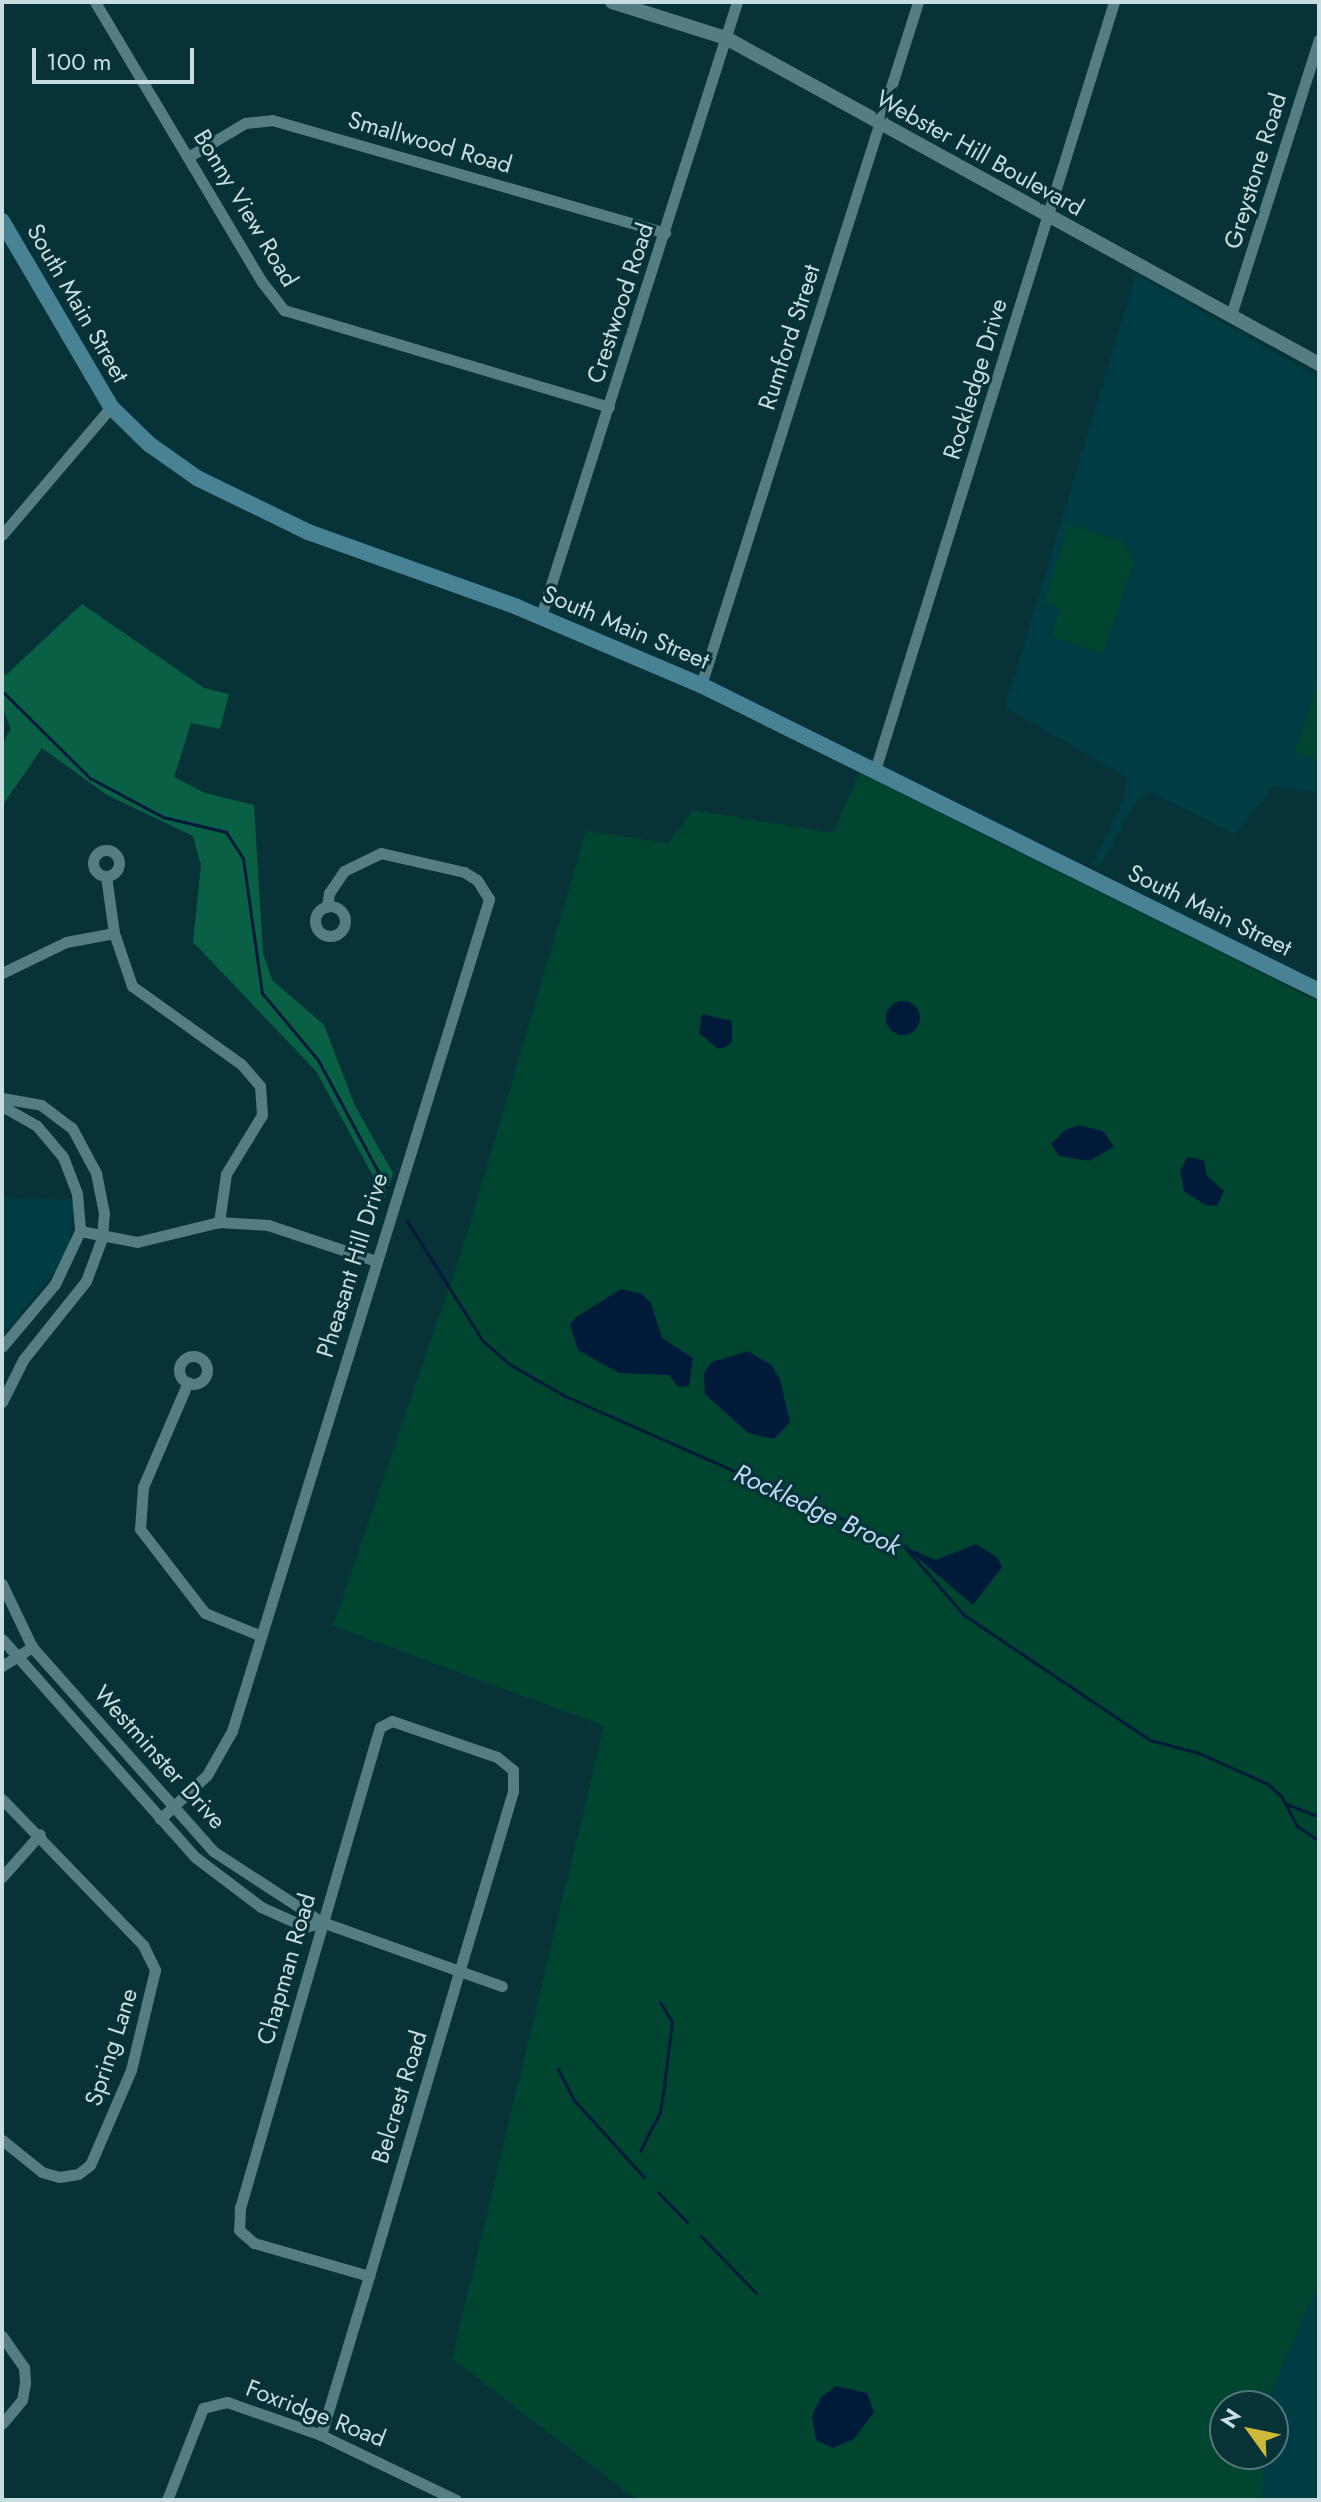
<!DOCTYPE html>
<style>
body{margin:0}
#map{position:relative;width:1321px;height:2502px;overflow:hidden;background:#063238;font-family:Jost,sans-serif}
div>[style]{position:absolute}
.built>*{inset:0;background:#003c44}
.green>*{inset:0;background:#004530}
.forest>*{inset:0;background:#0a6045}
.water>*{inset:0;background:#001a3a}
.round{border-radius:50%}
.stream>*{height:3px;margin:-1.5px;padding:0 1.5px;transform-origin:1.5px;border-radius:1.5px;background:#001a3a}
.minor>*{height:11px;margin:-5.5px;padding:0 5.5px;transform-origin:5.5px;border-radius:5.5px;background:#557e84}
.minor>.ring{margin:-5.5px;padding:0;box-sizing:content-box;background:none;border:11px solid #557e84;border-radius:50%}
.tertiary>*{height:14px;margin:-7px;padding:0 7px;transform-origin:7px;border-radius:7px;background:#557e84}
.secondary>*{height:16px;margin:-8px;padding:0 8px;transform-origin:8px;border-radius:8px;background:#478394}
span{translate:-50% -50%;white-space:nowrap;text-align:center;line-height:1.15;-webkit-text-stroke:6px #063238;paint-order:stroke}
.street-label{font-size:24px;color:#c8dde0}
.water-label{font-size:26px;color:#bed7f3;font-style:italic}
.frame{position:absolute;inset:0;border:4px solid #c8dde0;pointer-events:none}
.north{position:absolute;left:1209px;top:2390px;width:80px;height:80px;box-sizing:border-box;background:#063238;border:2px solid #54767b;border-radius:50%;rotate:303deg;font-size:22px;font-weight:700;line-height:32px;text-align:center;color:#c8dde0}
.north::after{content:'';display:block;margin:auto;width:28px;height:36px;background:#ceb837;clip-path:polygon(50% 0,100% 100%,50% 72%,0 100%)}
.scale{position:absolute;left:32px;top:48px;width:162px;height:36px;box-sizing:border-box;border:4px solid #c8dde0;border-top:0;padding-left:10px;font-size:24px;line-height:28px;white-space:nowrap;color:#c8dde0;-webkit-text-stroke:6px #063238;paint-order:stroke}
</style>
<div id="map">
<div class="built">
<i style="clip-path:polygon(1136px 274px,1319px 377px,1319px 793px,1274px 786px,1235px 835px,1149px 791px,1134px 804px,1100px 867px,1092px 863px,1124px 799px,1126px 777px,1005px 707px)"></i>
<i style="clip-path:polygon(2px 1198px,73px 1200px,73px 1214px,69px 1245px,56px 1272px,2px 1334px)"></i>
<i style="clip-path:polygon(1319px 2282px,1319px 2500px,1262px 2500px,1263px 2454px,1273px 2454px,1273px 2406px,1265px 2406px)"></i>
</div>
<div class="green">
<i style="clip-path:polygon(1069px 524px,1124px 542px,1134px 562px,1103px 654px,1052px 637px,1060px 608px,1044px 602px)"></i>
<i style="clip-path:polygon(1319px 679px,1319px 761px,1295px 752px)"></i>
<i style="clip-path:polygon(859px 773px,1319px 1002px,1319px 2282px,1265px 2406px,1225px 2406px,1225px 2454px,1263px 2454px,1262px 2500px,637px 2500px,452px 2359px,604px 1726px,333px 1626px,467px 1234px,586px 831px,668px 843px,693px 810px,833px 833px)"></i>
</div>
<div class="forest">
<i style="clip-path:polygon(82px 604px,204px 688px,229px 694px,220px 729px,191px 723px,174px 777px,205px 793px,254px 805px,263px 953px,272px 980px,324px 1025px,355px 1106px,393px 1173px,385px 1198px,316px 1071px,193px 942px,201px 865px,193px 836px,107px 795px,42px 748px,2px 806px,2px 745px,11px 729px,2px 707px,2px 672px,6px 675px)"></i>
</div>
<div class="water">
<i class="round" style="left:886px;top:1001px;width:34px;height:34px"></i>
<i style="clip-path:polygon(702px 1014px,732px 1021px,732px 1042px,726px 1047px,718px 1049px,699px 1033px)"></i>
<i style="clip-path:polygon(1079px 1125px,1103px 1131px,1114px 1147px,1089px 1161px,1059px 1156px,1051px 1144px,1065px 1130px)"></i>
<i style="clip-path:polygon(1188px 1157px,1204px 1160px,1207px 1176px,1224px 1191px,1217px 1206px,1205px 1205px,1184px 1191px,1180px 1170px)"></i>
<i style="clip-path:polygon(621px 1289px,642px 1294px,651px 1303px,662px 1338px,693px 1358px,689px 1386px,678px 1387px,669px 1375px,619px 1373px,578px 1350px,570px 1325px,575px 1318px)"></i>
<i style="clip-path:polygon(748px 1351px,771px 1365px,780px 1379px,790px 1422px,774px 1439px,748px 1433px,705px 1394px,704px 1373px,712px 1362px)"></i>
<i style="clip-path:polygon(976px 1544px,998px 1558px,1002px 1567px,973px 1605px,905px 1547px,936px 1560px)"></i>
<i style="clip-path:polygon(836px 2386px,867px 2393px,874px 2412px,854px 2439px,833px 2448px,816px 2440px,812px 2416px,821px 2397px)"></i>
</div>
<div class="stream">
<i style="left:2px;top:691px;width:124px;rotate:44.7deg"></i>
<i style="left:90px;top:778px;width:83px;rotate:28.1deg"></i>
<i style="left:163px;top:817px;width:65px;rotate:13.4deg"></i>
<i style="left:226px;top:832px;width:31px;rotate:57deg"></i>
<i style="left:243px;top:858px;width:136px;rotate:82deg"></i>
<i style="left:262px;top:993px;width:87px;rotate:50.1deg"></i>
<i style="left:318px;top:1060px;width:145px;rotate:61.7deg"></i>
<i style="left:407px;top:1221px;width:142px;rotate:57.7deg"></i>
<i style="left:483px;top:1341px;width:35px;rotate:41deg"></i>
<i style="left:509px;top:1364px;width:64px;rotate:29.7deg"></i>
<i style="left:565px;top:1396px;width:372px;rotate:23.9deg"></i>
<i style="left:905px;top:1547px;width:90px;rotate:49.1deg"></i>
<i style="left:964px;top:1615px;width:224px;rotate:33.9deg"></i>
<i style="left:1150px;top:1740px;width:51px;rotate:14.9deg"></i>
<i style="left:1199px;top:1753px;width:76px;rotate:24.2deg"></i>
<i style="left:1268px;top:1784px;width:19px;rotate:43deg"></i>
<i style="left:1282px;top:1797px;width:33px;rotate:63deg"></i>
<i style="left:1297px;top:1826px;width:27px;rotate:34deg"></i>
<i style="left:1286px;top:1804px;width:31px;rotate:21deg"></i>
<i style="left:558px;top:2069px;width:35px;rotate:63deg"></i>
<i style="left:574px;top:2100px;width:105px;rotate:47.7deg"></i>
<i style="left:640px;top:2151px;width:44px;rotate:-62.9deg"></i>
<i style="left:660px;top:2112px;width:26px;rotate:-81deg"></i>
<i style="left:664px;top:2086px;width:64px;rotate:-82.9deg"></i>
<i style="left:672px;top:2022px;width:23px;rotate:-121deg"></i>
<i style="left:658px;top:2192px;width:42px;rotate:46deg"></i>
<i style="left:701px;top:2236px;width:79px;rotate:46deg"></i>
</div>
<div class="minor">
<i style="left:95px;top:2px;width:326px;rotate:59.2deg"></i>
<i style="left:262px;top:282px;width:36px;rotate:52deg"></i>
<i style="left:284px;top:310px;width:339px;rotate:16.6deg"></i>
<i style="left:188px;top:157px;width:66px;rotate:-30.8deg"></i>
<i style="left:245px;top:123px;width:27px;rotate:-6deg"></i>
<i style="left:272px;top:120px;width:409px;rotate:16deg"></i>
<i style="left:1231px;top:315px;width:289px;rotate:-72.3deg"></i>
<i style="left:2px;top:535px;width:168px;rotate:-49.6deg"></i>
<i style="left:541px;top:616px;width:645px;rotate:-72.3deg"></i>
<i style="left:701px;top:685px;width:717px;rotate:-72.37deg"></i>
<i style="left:876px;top:767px;width:801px;rotate:-72.72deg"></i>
<i class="ring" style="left:93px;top:850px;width:15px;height:15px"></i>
<i style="left:106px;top:876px;width:58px;rotate:82deg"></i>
<i style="left:114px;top:933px;width:56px;rotate:71.2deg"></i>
<i style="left:132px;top:986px;width:134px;rotate:35.6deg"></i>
<i style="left:241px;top:1064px;width:29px;rotate:49deg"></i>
<i style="left:260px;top:1086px;width:29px;rotate:86deg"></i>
<i style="left:262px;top:1115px;width:69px;rotate:121.4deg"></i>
<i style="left:226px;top:1174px;width:49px;rotate:98.3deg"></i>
<i class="ring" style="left:315px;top:906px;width:19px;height:19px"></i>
<i style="left:2px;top:973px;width:71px;rotate:-25.8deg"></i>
<i style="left:66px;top:942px;width:49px;rotate:-10.6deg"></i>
<i style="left:2px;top:1098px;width:40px;rotate:10deg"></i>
<i style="left:41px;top:1105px;width:39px;rotate:37deg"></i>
<i style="left:72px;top:1128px;width:51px;rotate:61.9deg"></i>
<i style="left:96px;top:1173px;width:41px;rotate:78.7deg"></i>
<i style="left:104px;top:1213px;width:25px;rotate:95deg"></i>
<i style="left:102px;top:1238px;width:46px;rotate:110.4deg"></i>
<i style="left:86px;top:1281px;width:101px;rotate:128.6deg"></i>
<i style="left:23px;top:1360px;width:47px;rotate:116.6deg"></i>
<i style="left:2px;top:1106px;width:40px;rotate:29.7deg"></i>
<i style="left:37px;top:1126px;width:40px;rotate:50deg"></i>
<i style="left:63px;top:1157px;width:40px;rotate:69deg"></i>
<i style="left:77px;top:1194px;width:37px;rotate:85deg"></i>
<i style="left:80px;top:1231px;width:59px;rotate:115.3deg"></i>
<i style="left:55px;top:1284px;width:82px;rotate:130.1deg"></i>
<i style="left:80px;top:1231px;width:58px;rotate:10.9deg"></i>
<i style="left:137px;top:1242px;width:84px;rotate:-13.7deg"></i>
<i style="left:219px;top:1222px;width:49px;rotate:3.5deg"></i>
<i style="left:268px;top:1225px;width:114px;rotate:18.4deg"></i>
<i class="ring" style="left:179px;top:1356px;width:17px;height:17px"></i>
<i style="left:188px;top:1382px;width:114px;rotate:113.2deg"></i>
<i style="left:143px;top:1487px;width:42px;rotate:94.1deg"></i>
<i style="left:140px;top:1529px;width:106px;rotate:52.3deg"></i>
<i style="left:205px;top:1613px;width:58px;rotate:22.2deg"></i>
<i style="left:2px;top:1584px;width:70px;rotate:64.5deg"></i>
<i style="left:32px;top:1647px;width:273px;rotate:48.4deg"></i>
<i style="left:213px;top:1851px;width:130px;rotate:33.1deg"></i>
<i style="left:322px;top:1922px;width:191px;rotate:19.6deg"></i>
<i style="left:2px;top:1639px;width:291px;rotate:48.5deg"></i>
<i style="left:195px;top:1857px;width:83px;rotate:37.1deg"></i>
<i style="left:261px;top:1907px;width:49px;rotate:24deg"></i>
<i style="left:306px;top:1927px;width:17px;rotate:-17deg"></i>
<i style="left:2px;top:1666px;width:36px;rotate:-32deg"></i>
<i style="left:2px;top:1799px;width:203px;rotate:46deg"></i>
<i style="left:143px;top:1945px;width:28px;rotate:64deg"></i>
<i style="left:155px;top:1970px;width:103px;rotate:103.5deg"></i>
<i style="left:131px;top:2070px;width:103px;rotate:113.3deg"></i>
<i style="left:90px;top:2165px;width:15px;rotate:143deg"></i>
<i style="left:78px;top:2174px;width:19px;rotate:171deg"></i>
<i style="left:59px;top:2177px;width:18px;rotate:-164deg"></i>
<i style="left:42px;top:2172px;width:51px;rotate:-141.3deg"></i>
<i style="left:160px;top:1819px;width:64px;rotate:-43.1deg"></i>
<i style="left:207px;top:1775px;width:51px;rotate:-60.4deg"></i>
<i style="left:232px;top:1731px;width:871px;rotate:-72.83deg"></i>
<i style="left:489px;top:899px;width:22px;rotate:-122deg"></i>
<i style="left:477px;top:880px;width:15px;rotate:-148deg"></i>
<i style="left:464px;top:872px;width:85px;rotate:-167.1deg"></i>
<i style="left:381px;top:853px;width:41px;rotate:154.1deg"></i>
<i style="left:344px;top:871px;width:27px;rotate:124deg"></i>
<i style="left:329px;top:893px;width:14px;rotate:98deg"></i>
<i style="left:2px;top:1877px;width:57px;rotate:-48.5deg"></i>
<i style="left:2px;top:2336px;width:38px;rotate:55deg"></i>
<i style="left:24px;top:2367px;width:16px;rotate:86deg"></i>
<i style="left:25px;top:2383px;width:17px;rotate:100deg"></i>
<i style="left:22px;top:2400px;width:31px;rotate:130deg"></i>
<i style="left:321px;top:2435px;width:166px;rotate:-73.2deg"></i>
<i style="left:369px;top:2276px;width:320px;rotate:-73.5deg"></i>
<i style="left:460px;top:1969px;width:186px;rotate:-73.4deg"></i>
<i style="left:513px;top:1791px;width:21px;rotate:-90deg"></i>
<i style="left:513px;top:1770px;width:21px;rotate:-141deg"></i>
<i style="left:497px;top:1757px;width:111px;rotate:-161.1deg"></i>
<i style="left:392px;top:1721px;width:13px;rotate:153deg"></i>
<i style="left:380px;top:1727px;width:14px;rotate:107deg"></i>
<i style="left:376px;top:1740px;width:486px;rotate:106.2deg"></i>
<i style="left:240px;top:2207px;width:23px;rotate:92deg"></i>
<i style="left:239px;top:2230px;width:20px;rotate:41deg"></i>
<i style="left:254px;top:2243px;width:120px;rotate:16deg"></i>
<i style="left:167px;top:2500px;width:99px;rotate:-68.6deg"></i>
<i style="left:203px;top:2408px;width:25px;rotate:-14deg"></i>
<i style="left:227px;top:2402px;width:100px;rotate:19.3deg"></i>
<i style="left:321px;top:2435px;width:150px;rotate:25.7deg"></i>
</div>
<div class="tertiary">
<i style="left:612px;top:2px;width:120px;rotate:17.5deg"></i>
<i style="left:726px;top:38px;width:677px;rotate:28.8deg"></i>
</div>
<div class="secondary">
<i style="left:2px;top:221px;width:216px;rotate:59.6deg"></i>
<i style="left:111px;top:407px;width:53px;rotate:44.2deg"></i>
<i style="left:149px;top:444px;width:59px;rotate:35.3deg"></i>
<i style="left:197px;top:478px;width:123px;rotate:25.9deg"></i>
<i style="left:308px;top:532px;width:222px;rotate:19.7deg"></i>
<i style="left:517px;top:607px;width:200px;rotate:23deg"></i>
<i style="left:701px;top:685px;width:690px;rotate:26.34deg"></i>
</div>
<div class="street-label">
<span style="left:430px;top:142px;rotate:16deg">Smallwood Road</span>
<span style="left:980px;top:153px;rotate:29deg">Webster Hill Boulevard</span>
<span style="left:1255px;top:171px;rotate:-73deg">Greystone Road</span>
<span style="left:246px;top:208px;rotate:59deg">Bonny View Road</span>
<span style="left:78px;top:303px;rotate:60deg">South Main Street</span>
<span style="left:620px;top:303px;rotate:-72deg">Crestwood Road</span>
<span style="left:789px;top:337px;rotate:-72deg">Rumford Street</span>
<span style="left:975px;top:379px;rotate:-73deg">Rockledge Drive</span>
<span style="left:626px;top:627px;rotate:23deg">South Main Street</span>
<span style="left:1210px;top:910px;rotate:26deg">South Main Street</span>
<span style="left:352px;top:1265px;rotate:-73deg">Pheasant Hill Drive</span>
<span style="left:160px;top:1757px;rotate:48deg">Westminster Drive</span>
<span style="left:286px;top:1969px;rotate:-74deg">Chapman Road</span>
<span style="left:111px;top:2047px;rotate:-72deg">Spring Lane</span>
<span style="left:399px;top:2097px;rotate:-73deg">Belcrest Road</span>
<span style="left:316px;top:2413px;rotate:21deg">Foxridge Road</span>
</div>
<div class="water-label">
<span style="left:817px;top:1510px;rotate:25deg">Rockledge Brook</span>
</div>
<div class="frame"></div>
<div class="north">N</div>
<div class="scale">100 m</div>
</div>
